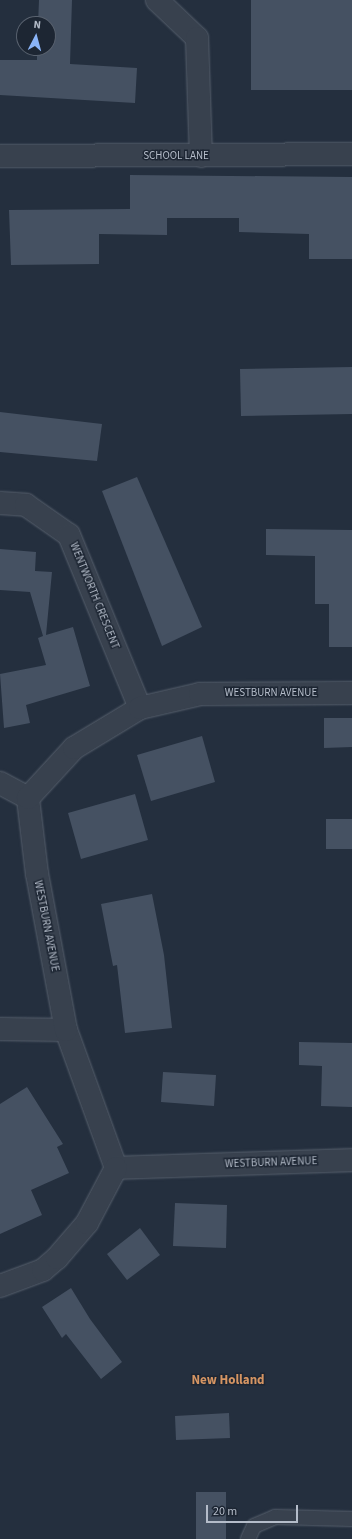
<!DOCTYPE html>
<style>
body{margin:0}
#map{position:relative;width:352px;height:1539px;overflow:hidden;background:#242f3e;font-family:"Source Sans 3",sans-serif}
div>[style]{position:absolute}
.building>*{inset:0;background:#455162}
.roads{filter:drop-shadow(0 0 1px #565f6c) drop-shadow(0 0 1px #565f6c)}
.lane>*{height:14px;margin:-7px;padding:0 7px;transform-origin:7px;border-radius:7px;background:#38414e}
.street>*{height:22px;margin:-11px;padding:0 11px;transform-origin:11px;border-radius:11px;background:#38414e}
span{translate:-50% -50%;white-space:nowrap;text-align:center;line-height:1.15;-webkit-text-stroke:3px #1d2633;paint-order:stroke}
.street-label{font-size:11px;color:#b4bcc9}
.quarter-label{font-size:13px;color:#d59563;font-weight:700}
.north{position:absolute;left:16px;top:16px;width:40px;height:40px;box-sizing:border-box;background:#1d2633;border:1px solid #59626f;border-radius:50%;rotate:6deg;font-size:11px;font-weight:700;line-height:16px;text-align:center;color:#b4bcc9}
.north::after{content:'';display:block;margin:auto;width:14px;height:18px;background:#8ab4f8;clip-path:polygon(50% 0,100% 100%,50% 72%,0 100%)}
.scale{position:absolute;left:206px;top:1505px;width:92px;height:18px;box-sizing:border-box;border:2px solid #b4bcc9;border-top:0;padding-left:5px;font-size:12px;line-height:14px;white-space:nowrap;color:#b4bcc9;-webkit-text-stroke:3px #1d2633;paint-order:stroke}
</style>
<div id="map">
<div class="building">
<i style="clip-path:polygon(39px 0,72px 0,70px 64px,137px 68px,135px 103px,0 95px,0 60px,37px 60px,37px 48px,48px 48px,48px 24px,38px 24px)"></i>
<i style="clip-path:polygon(251px 0,352px 0,352px 90px,251px 90px)"></i>
<i style="clip-path:polygon(130px 175px,352px 177px,352px 259px,309px 259px,309px 234px,239px 232px,239px 218px,167px 218px,167px 235px,99px 234px,99px 264px,11px 265px,9px 210px,130px 209px)"></i>
<i style="clip-path:polygon(352px 367px,352px 414px,241px 416px,240px 369px)"></i>
<i style="clip-path:polygon(0 412px,102px 424px,97px 461px,0 452px)"></i>
<i style="clip-path:polygon(137px 477px,202px 627px,162px 646px,102px 491px)"></i>
<i style="clip-path:polygon(266px 529px,352px 530px,352px 647px,329px 647px,329px 604px,315px 604px,315px 556px,266px 555px)"></i>
<i style="clip-path:polygon(0 549px,36px 552px,35px 571px,52px 572px,46px 635px,73px 627px,90px 686px,26px 705px,30px 723px,4px 728px,0 674px,46px 665px,38px 638px,43px 636px,30px 592px,0 590px)"></i>
<i style="clip-path:polygon(324px 718px,352px 718px,352px 747px,324px 748px)"></i>
<i style="clip-path:polygon(202px 736px,215px 782px,151px 801px,137px 755px)"></i>
<i style="clip-path:polygon(135px 794px,148px 840px,81px 859px,68px 813px)"></i>
<i style="clip-path:polygon(326px 819px,352px 819px,352px 849px,326px 849px)"></i>
<i style="clip-path:polygon(152px 894px,164px 955px,172px 1028px,125px 1033px,117px 965px,113px 966px,101px 904px)"></i>
<i style="clip-path:polygon(299px 1042px,352px 1043px,352px 1107px,321px 1106px,322px 1066px,299px 1065px)"></i>
<i style="clip-path:polygon(163px 1072px,216px 1075px,214px 1106px,161px 1102px)"></i>
<i style="clip-path:polygon(27px 1087px,63px 1144px,57px 1147px,69px 1173px,31px 1190px,42px 1215px,0 1234px,0 1104px)"></i>
<i style="clip-path:polygon(175px 1203px,227px 1205px,226px 1248px,173px 1246px)"></i>
<i style="clip-path:polygon(140px 1228px,160px 1255px,127px 1280px,107px 1254px)"></i>
<i style="clip-path:polygon(71px 1288px,90px 1319px,122px 1362px,101px 1379px,66px 1334px,62px 1338px,42px 1307px)"></i>
<i style="clip-path:polygon(229px 1413px,230px 1438px,176px 1440px,175px 1416px)"></i>
<i style="clip-path:polygon(196px 1492px,226px 1492px,226px 1539px,196px 1539px)"></i>
</div>
<div class="roads">
<div class="lane">
<i style="left:248px;top:1539px;width:14px;rotate:-65deg"></i>
<i style="left:254px;top:1526px;width:23px;rotate:-23deg"></i>
<i style="left:275px;top:1517px;width:77px;rotate:1.5deg"></i>
</div>
<div class="street">
<i style="left:157px;top:0;width:55px;rotate:43.5deg"></i>
<i style="left:197px;top:38px;width:118px;rotate:88.1deg"></i>
<i style="left:0;top:156px;width:352px;rotate:-0.3deg"></i>
<i style="left:0;top:503px;width:26px;rotate:4deg"></i>
<i style="left:26px;top:505px;width:52px;rotate:34.9deg"></i>
<i style="left:69px;top:535px;width:187px;rotate:67.7deg"></i>
<i style="left:0;top:783px;width:32px;rotate:28deg"></i>
<i style="left:0;top:1029px;width:66px;rotate:0.9deg"></i>
<i style="left:116px;top:1168px;width:147px;rotate:-109.9deg"></i>
<i style="left:66px;top:1030px;width:159px;rotate:-100.5deg"></i>
<i style="left:37px;top:874px;width:77px;rotate:-96.8deg"></i>
<i style="left:28px;top:798px;width:68px;rotate:-47.4deg"></i>
<i style="left:74px;top:748px;width:77px;rotate:-31.2deg"></i>
<i style="left:140px;top:708px;width:62px;rotate:-13.1deg"></i>
<i style="left:200px;top:694px;width:152px;rotate:-0.4deg"></i>
<i style="left:116px;top:1168px;width:236px;rotate:-1.9deg"></i>
<i style="left:0;top:1286px;width:46px;rotate:-20.4deg"></i>
<i style="left:43px;top:1270px;width:18px;rotate:-41deg"></i>
<i style="left:57px;top:1258px;width:46px;rotate:-49.4deg"></i>
<i style="left:87px;top:1223px;width:62px;rotate:-62.2deg"></i>
</div>
</div>
<div class="street-label">
<span style="left:176px;top:156px">SCHOOL LANE</span>
<span style="left:94px;top:596px;rotate:68deg">WENTWORTH CRESCENT</span>
<span style="left:271px;top:693px">WESTBURN AVENUE</span>
<span style="left:46px;top:926px;rotate:79deg">WESTBURN AVENUE</span>
<span style="left:271px;top:1163px;rotate:-2deg">WESTBURN AVENUE</span>
</div>
<div class="quarter-label">
<span style="left:228px;top:1380px">New Holland</span>
</div>
<div class="north">N</div>
<div class="scale">20 m</div>
</div>
